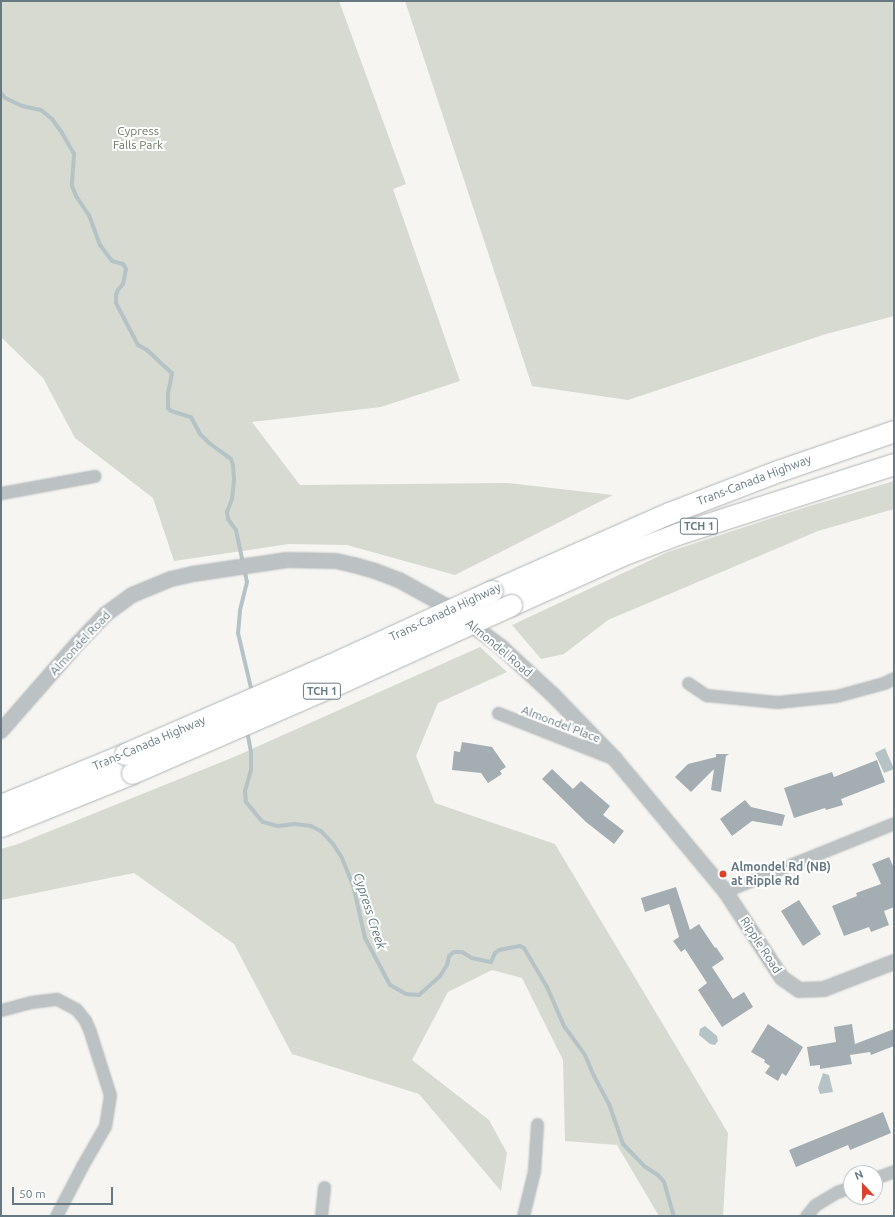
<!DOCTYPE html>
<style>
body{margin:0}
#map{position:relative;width:895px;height:1217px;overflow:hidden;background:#f6f5f2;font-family:Ubuntu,sans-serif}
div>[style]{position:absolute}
.green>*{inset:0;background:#d6dad1}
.water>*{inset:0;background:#b6c3c6}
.stream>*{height:4px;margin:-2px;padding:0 2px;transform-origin:2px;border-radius:2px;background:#b6c3c6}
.building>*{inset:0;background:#a4aeb2}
.roads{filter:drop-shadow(0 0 1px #b0b5b7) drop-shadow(0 0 1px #b0b5b7)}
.minor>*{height:11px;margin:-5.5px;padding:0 5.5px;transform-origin:5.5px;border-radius:5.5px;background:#bcc2c4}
.tertiary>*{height:14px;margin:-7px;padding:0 7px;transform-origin:7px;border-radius:7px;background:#bcc2c4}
.motorway>*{height:21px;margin:-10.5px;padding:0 10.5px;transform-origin:10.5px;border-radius:10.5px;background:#fff}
.bridges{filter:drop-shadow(0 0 1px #b0b5b7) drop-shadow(0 0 1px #b0b5b7)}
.motorway-bridge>*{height:21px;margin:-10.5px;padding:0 10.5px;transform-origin:10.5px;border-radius:10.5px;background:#fff}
.dots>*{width:11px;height:11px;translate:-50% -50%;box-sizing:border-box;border:2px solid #fff;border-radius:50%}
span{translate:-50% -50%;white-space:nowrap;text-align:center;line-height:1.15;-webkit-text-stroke:4px #fff;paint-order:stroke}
.shield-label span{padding:1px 3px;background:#fff;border:1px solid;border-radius:3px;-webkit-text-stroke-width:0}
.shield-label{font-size:11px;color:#667982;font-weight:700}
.park-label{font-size:12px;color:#6b7a64}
.street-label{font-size:12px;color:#667982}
.poi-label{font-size:12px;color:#667982;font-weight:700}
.left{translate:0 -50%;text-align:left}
.water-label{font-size:13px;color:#617a7f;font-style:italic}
.frame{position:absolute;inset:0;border:2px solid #667982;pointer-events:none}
.north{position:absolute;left:843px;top:1165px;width:40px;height:40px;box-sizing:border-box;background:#fff;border:1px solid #c2c9cd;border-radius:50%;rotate:338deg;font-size:11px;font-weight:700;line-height:16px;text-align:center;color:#667982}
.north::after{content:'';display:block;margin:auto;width:14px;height:18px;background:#dc412b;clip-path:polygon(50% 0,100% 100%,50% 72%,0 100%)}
.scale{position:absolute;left:12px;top:1187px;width:101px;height:18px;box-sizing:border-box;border:2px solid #667982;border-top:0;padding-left:5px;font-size:12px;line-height:14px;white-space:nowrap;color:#667982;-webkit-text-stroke:3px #fff;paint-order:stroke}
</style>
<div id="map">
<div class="green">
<i style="clip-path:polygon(1px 1px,339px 1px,406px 184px,393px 189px,460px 381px,381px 407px,252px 422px,300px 485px,507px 483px,613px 495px,455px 575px,347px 545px,289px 544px,174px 561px,153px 498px,75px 438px,43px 378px,1px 337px)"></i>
<i style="clip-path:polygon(405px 1px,894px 1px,894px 316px,826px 334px,628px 400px,532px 386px)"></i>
<i style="clip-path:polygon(894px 481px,894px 509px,818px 531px,608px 620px,564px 654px,541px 659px,512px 625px,668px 552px,803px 508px)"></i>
<i style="clip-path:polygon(480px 647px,507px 672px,438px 703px,416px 756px,435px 803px,555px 844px,728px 1133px,723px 1216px,659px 1216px,617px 1145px,565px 1141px,563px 1060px,522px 978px,492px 970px,448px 992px,412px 1060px,489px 1120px,507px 1153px,501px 1191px,419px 1094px,292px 1054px,234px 944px,134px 873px,1px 900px,1px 849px,18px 844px,234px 757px)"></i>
</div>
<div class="water">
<i style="clip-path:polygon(885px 748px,894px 769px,884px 773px,875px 753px)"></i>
<i style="clip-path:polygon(705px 1026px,717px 1036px,718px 1041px,715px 1045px,710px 1044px,699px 1035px,700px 1029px)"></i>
<i style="clip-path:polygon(823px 1073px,829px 1075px,833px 1092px,820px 1094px,818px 1088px)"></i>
</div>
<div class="stream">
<i style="left:1px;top:93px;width:6px;rotate:51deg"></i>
<i style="left:5px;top:98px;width:19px;rotate:25deg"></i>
<i style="left:22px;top:106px;width:19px;rotate:12deg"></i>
<i style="left:41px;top:110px;width:14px;rotate:39deg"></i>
<i style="left:52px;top:119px;width:17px;rotate:54deg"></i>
<i style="left:62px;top:133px;width:24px;rotate:60deg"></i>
<i style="left:74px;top:154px;width:32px;rotate:94deg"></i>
<i style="left:72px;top:186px;width:11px;rotate:68deg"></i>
<i style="left:76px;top:196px;width:23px;rotate:56deg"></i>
<i style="left:89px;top:215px;width:32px;rotate:70deg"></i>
<i style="left:100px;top:245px;width:20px;rotate:53deg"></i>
<i style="left:112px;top:261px;width:11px;rotate:15deg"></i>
<i style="left:123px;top:264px;width:6px;rotate:59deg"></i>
<i style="left:126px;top:269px;width:15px;rotate:101deg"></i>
<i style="left:123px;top:284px;width:8px;rotate:130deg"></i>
<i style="left:118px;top:290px;width:5px;rotate:112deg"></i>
<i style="left:116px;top:295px;width:8px;rotate:90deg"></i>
<i style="left:116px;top:303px;width:47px;rotate:62.4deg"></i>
<i style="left:138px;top:345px;width:10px;rotate:29deg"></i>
<i style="left:147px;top:350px;width:34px;rotate:43deg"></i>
<i style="left:172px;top:373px;width:21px;rotate:101deg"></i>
<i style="left:168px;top:394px;width:14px;rotate:90deg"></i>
<i style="left:168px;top:408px;width:4px;rotate:45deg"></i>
<i style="left:171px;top:411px;width:21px;rotate:17deg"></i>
<i style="left:191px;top:417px;width:19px;rotate:62deg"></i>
<i style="left:200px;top:434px;width:13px;rotate:45deg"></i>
<i style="left:209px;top:443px;width:27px;rotate:36deg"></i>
<i style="left:231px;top:459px;width:6px;rotate:72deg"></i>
<i style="left:233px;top:465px;width:15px;rotate:86deg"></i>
<i style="left:234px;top:480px;width:19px;rotate:96deg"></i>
<i style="left:232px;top:499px;width:14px;rotate:111deg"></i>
<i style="left:227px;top:512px;width:7px;rotate:82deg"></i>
<i style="left:228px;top:519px;width:14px;rotate:54deg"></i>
<i style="left:236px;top:530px;width:53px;rotate:78.1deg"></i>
<i style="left:247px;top:582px;width:30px;rotate:104deg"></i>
<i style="left:240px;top:611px;width:22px;rotate:95deg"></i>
<i style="left:238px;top:633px;width:61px;rotate:76.7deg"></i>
<i style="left:247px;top:731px;width:21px;rotate:79deg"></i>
<i style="left:251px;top:752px;width:18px;rotate:90deg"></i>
<i style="left:251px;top:770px;width:22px;rotate:106deg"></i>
<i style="left:245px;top:791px;width:11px;rotate:85deg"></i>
<i style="left:246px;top:802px;width:26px;rotate:50deg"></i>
<i style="left:263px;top:822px;width:16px;rotate:15deg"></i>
<i style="left:278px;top:826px;width:17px;rotate:-7deg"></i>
<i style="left:295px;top:824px;width:16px;rotate:7deg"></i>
<i style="left:311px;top:826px;width:11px;rotate:27deg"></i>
<i style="left:321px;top:831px;width:18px;rotate:47deg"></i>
<i style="left:333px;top:844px;width:17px;rotate:57deg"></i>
<i style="left:342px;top:858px;width:29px;rotate:68deg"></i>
<i style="left:353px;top:885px;width:54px;rotate:77.2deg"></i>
<i style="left:365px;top:938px;width:53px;rotate:62deg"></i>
<i style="left:390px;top:985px;width:18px;rotate:29deg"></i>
<i style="left:406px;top:994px;width:13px;rotate:4deg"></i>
<i style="left:419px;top:995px;width:28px;rotate:-42deg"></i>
<i style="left:440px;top:976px;width:13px;rotate:-58deg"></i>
<i style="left:447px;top:965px;width:9px;rotate:-77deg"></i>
<i style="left:449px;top:956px;width:6px;rotate:-39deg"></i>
<i style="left:454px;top:952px;width:8px"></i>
<i style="left:462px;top:952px;width:12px;rotate:31deg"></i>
<i style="left:472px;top:958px;width:19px;rotate:12deg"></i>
<i style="left:491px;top:962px;width:10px;rotate:-66deg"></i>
<i style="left:495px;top:953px;width:5px;rotate:-37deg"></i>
<i style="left:499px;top:950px;width:21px;rotate:-11deg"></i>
<i style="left:520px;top:946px;width:4px;rotate:27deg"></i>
<i style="left:524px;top:948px;width:45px;rotate:59.5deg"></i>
<i style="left:547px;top:987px;width:43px;rotate:66.4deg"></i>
<i style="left:564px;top:1026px;width:36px;rotate:54deg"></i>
<i style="left:585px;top:1055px;width:23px;rotate:67deg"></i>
<i style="left:594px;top:1076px;width:32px;rotate:62deg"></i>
<i style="left:609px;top:1104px;width:42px;rotate:70.7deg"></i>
<i style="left:623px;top:1144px;width:30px;rotate:46deg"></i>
<i style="left:644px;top:1166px;width:17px;rotate:33deg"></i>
<i style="left:658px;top:1175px;width:9px;rotate:49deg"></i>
<i style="left:664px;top:1182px;width:35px;rotate:74deg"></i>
</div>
<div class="building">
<i style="clip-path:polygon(462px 742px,492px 747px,506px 767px,500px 771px,502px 774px,488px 783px,481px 773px,452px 770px,454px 751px,460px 752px)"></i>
<i style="clip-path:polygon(716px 754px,729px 754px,726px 756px,721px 792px,711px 790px,714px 769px,691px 792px,675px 777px,688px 764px,716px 757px)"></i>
<i style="clip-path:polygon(877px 760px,885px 782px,841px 799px,843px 805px,826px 810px,825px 808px,794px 818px,784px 788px,832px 772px,834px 777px)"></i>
<i style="clip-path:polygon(552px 769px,573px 789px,581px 781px,610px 806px,603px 815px,624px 831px,614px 844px,586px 822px,542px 779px)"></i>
<i style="clip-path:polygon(745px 800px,751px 807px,785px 815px,782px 826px,752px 821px,732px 836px,720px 819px)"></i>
<i style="clip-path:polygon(889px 857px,894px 868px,894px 907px,884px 911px,889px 925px,871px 932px,869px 927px,844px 936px,832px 906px,857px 896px,856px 893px,881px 884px,872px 864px)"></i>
<i style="clip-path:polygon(676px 887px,690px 930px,699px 924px,715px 948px,716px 947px,724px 959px,712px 967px,733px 999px,744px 992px,753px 1007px,722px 1027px,698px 990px,707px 983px,685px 949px,681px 952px,673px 941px,679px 937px,669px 904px,645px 912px,641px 898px)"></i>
<i style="clip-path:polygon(799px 900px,821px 934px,803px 946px,781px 911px)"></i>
<i style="clip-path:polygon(768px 1024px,803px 1047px,786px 1076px,782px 1073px,778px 1081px,765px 1073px,770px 1066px,764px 1062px,765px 1060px,751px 1052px)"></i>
<i style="clip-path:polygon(852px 1024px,855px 1044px,894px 1029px,894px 1046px,871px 1055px,870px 1052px,850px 1055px,852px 1064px,820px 1069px,820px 1065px,810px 1066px,807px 1047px,836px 1042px,834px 1027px)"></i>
<i style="clip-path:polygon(883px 1112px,891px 1133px,850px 1150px,848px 1145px,796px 1167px,789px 1150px)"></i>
</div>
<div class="roads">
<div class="minor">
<i style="left:1px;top:493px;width:95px;rotate:-10.4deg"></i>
<i style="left:688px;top:683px;width:22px;rotate:34deg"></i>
<i style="left:706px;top:695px;width:71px;rotate:5.6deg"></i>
<i style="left:777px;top:702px;width:59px;rotate:-5.8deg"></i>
<i style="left:836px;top:696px;width:50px;rotate:-15.2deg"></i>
<i style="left:884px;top:683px;width:11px;rotate:-27deg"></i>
<i style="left:498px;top:713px;width:123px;rotate:21.5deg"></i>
<i style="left:725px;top:891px;width:182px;rotate:-21.9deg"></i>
<i style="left:1px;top:1010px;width:31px;rotate:-15deg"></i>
<i style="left:31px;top:1002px;width:26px;rotate:-7deg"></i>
<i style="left:57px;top:999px;width:21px;rotate:28deg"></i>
<i style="left:76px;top:1009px;width:14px;rotate:51deg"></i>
<i style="left:85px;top:1020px;width:13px;rotate:67deg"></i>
<i style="left:90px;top:1032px;width:66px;rotate:72.4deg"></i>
<i style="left:110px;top:1095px;width:31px;rotate:99deg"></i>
<i style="left:105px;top:1126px;width:46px;rotate:119.9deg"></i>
<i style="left:82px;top:1166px;width:56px;rotate:117.5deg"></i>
<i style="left:875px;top:1178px;width:20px;rotate:-20deg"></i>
<i style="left:321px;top:1216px;width:29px;rotate:-84deg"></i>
<i style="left:523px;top:1216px;width:46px;rotate:-76.3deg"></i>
<i style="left:534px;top:1171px;width:47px;rotate:-86.3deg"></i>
<i style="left:806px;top:1216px;width:14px;rotate:-51deg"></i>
<i style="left:815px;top:1205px;width:26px;rotate:-31deg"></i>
<i style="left:837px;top:1192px;width:15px;rotate:-20deg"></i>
</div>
<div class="tertiary">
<i style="left:1px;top:731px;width:117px;rotate:-48.8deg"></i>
<i style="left:78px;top:643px;width:40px;rotate:-46deg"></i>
<i style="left:106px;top:614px;width:32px;rotate:-36deg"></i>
<i style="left:132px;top:595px;width:42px;rotate:-22.3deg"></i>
<i style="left:171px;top:579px;width:23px;rotate:-13deg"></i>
<i style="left:193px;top:574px;width:95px;rotate:-8.5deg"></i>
<i style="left:287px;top:560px;width:49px;rotate:1.2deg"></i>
<i style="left:336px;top:561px;width:18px;rotate:13deg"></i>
<i style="left:354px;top:565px;width:22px;rotate:16deg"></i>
<i style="left:375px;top:571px;width:26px;rotate:21deg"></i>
<i style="left:399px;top:580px;width:56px;rotate:28.9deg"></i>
<i style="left:448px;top:607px;width:65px;rotate:36.9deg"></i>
<i style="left:500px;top:646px;width:72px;rotate:42.8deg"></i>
<i style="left:553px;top:695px;width:89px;rotate:45.9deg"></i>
<i style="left:615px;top:759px;width:172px;rotate:50.2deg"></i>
<i style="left:725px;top:891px;width:104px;rotate:56.8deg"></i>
<i style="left:782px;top:978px;width:21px;rotate:35deg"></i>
<i style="left:799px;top:990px;width:25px;rotate:-2deg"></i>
<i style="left:824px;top:989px;width:75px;rotate:-21.1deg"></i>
</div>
<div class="motorway">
<i style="left:492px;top:591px;width:193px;rotate:-23.8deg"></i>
<i style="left:669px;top:513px;width:117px;rotate:-21.1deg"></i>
<i style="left:778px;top:471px;width:123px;rotate:-19deg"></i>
<i style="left:511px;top:605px;width:122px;rotate:-24.2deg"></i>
<i style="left:622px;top:555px;width:59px;rotate:-20.9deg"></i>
<i style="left:677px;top:534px;width:228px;rotate:-17.9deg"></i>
<i style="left:1px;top:805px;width:134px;rotate:-22.4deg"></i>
<i style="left:1px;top:826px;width:141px;rotate:-22deg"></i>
</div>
</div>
<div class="bridges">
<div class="motorway-bridge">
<i style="left:125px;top:754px;width:223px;rotate:-23.5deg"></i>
<i style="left:330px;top:665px;width:178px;rotate:-24.6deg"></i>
<i style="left:132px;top:773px;width:226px;rotate:-23.5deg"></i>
<i style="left:339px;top:683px;width:189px;rotate:-24.4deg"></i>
</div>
</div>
<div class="dots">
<i style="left:723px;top:874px;background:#dc412b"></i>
</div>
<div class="shield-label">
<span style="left:699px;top:526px">TCH 1</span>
<span style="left:322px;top:691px">TCH 1</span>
</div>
<div class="park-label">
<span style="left:138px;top:138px">Cypress<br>Falls Park</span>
</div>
<div class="street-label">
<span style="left:754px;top:480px;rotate:-21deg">Trans-Canada Highway</span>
<span style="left:445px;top:612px;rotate:-25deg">Trans-Canada Highway</span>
<span style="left:80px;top:643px;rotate:-47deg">Almondel Road</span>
<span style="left:499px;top:648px;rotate:40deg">Almondel Road</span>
<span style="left:561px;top:724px;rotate:21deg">Almondel Place</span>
<span style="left:149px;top:743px;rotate:-23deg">Trans-Canada Highway</span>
<span style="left:761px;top:945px;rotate:57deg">Ripple Road</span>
</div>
<div class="poi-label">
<span class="left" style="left:731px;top:874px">Almondel Rd (NB)<br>at Ripple Rd</span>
</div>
<div class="water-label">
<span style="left:370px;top:911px;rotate:72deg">Cypress Creek</span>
</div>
<div class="frame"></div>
<div class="north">N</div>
<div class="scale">50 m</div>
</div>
